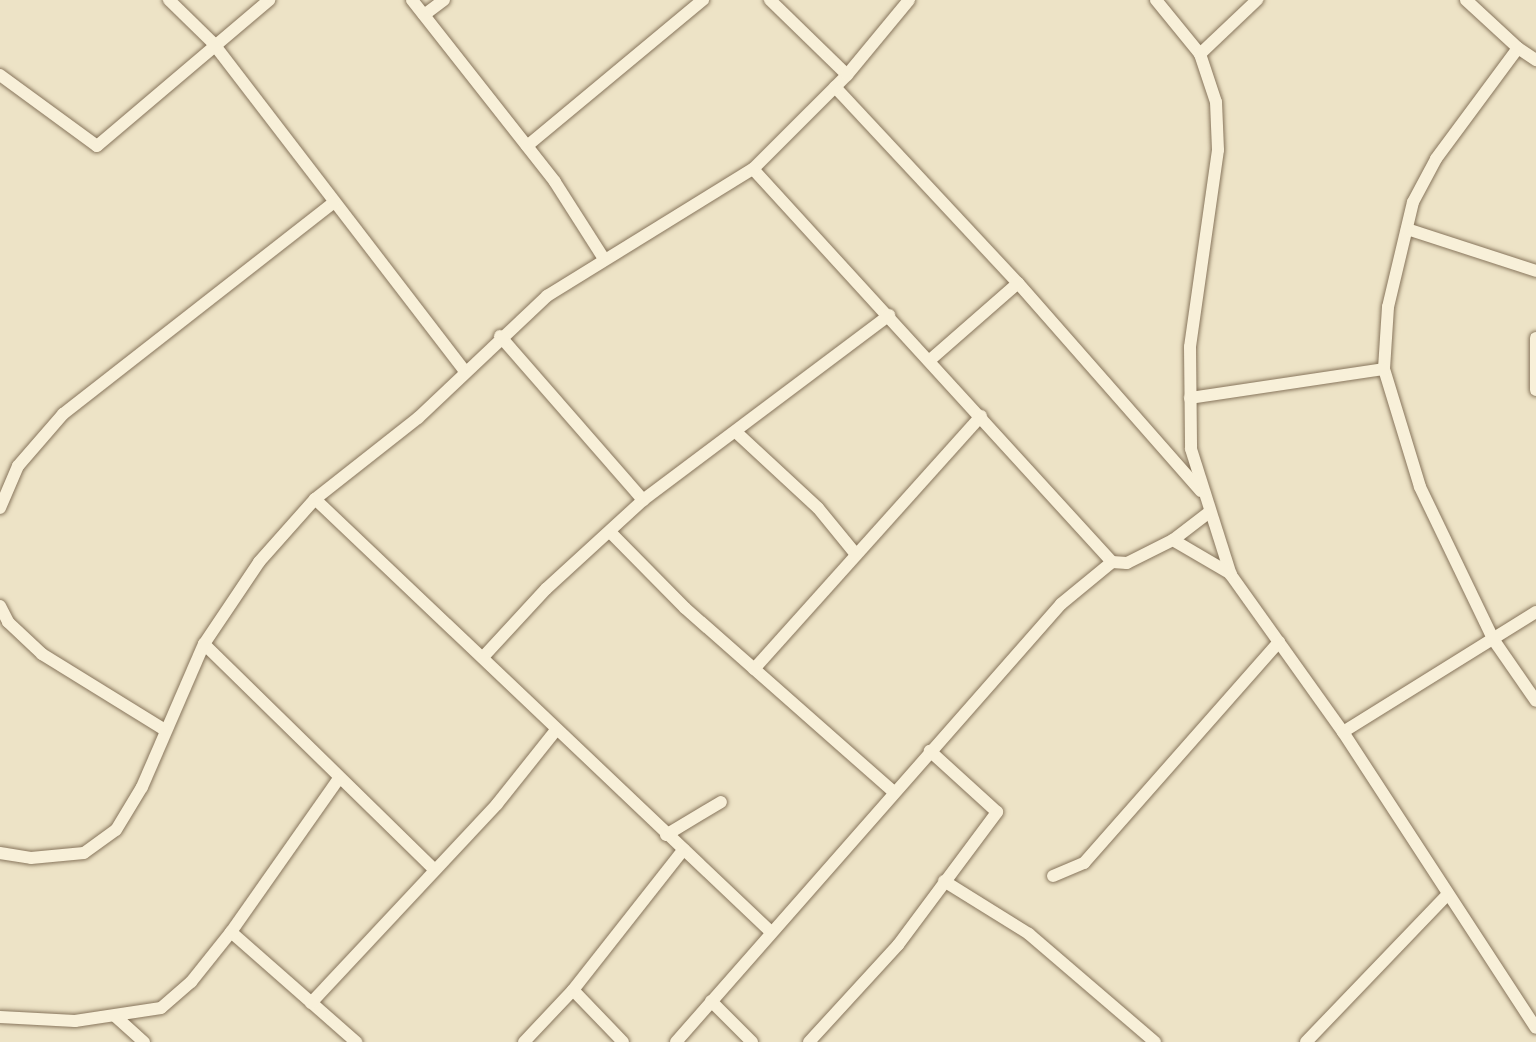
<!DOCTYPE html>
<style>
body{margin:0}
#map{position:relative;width:1536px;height:1042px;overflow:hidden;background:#ede3c6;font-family:"Crimson Pro",serif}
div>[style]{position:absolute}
.roads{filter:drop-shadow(0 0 2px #87755c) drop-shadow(0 0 2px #87755c)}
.minor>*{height:12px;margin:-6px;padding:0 6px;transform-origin:6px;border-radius:6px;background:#f8f0d9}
span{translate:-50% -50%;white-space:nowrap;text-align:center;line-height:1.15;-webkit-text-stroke:5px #f4edd5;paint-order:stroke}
</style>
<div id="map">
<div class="roads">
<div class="minor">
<i style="left:169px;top:0;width:62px;rotate:44.3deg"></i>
<i style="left:213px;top:43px;width:414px;rotate:52.5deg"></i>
<i style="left:412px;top:0;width:231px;rotate:51.8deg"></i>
<i style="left:555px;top:182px;width:91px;rotate:57.5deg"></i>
<i style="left:770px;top:0;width:107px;rotate:44.2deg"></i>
<i style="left:1156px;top:0;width:70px;rotate:50.8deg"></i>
<i style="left:1200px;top:54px;width:51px;rotate:71.6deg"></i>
<i style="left:1216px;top:102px;width:48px;rotate:87.6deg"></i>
<i style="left:1218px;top:150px;width:199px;rotate:98.1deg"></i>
<i style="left:1190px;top:347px;width:102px;rotate:89.4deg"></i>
<i style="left:1191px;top:449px;width:132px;rotate:72.4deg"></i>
<i style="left:1231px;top:575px;width:193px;rotate:54.5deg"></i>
<i style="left:1343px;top:732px;width:353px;rotate:56.9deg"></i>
<i style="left:1466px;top:0;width:71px;rotate:42.7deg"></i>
<i style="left:1518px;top:48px;width:138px;rotate:126.5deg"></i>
<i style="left:1436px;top:159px;width:49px;rotate:118.1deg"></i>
<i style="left:1413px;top:202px;width:108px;rotate:103.4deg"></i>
<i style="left:1388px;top:307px;width:62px;rotate:93.7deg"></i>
<i style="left:1384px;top:369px;width:123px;rotate:73deg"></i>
<i style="left:1420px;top:487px;width:169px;rotate:64.3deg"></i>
<i style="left:1493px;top:639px;width:75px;rotate:55.3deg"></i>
<i style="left:424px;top:15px;width:25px;rotate:-37deg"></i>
<i style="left:1518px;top:48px;width:22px;rotate:34deg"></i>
<i style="left:1200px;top:54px;width:79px;rotate:-43.5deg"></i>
<i style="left:0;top:75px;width:120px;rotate:36.2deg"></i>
<i style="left:97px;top:146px;width:226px;rotate:-40.3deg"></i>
<i style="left:835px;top:87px;width:268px;rotate:47deg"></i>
<i style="left:1018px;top:283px;width:277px;rotate:48.7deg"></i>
<i style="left:527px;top:146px;width:229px;rotate:-39.7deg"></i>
<i style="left:753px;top:169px;width:532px;rotate:47.59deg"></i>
<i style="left:1407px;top:229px;width:136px;rotate:18deg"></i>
<i style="left:500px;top:336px;width:218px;rotate:48.9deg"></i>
<i style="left:1536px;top:338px;width:52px;rotate:90deg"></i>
<i style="left:930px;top:360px;width:117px;rotate:-41.2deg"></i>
<i style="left:1190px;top:398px;width:196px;rotate:-8.5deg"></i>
<i style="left:737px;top:433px;width:110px;rotate:42.8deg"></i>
<i style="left:818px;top:508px;width:57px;rotate:50.7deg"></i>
<i style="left:315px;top:499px;width:629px;rotate:43.52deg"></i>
<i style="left:0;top:508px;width:46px;rotate:-66.8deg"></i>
<i style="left:18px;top:466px;width:69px;rotate:-49.1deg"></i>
<i style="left:63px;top:414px;width:343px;rotate:-38deg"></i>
<i style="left:612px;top:534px;width:104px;rotate:45.4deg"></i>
<i style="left:685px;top:608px;width:278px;rotate:41.4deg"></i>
<i style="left:1173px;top:540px;width:67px;rotate:30.4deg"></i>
<i style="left:0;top:606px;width:18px;rotate:63deg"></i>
<i style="left:8px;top:622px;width:47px;rotate:43.3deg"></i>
<i style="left:42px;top:654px;width:145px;rotate:31.7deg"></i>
<i style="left:204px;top:644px;width:323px;rotate:44.4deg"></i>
<i style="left:485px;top:655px;width:90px;rotate:-47.3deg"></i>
<i style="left:546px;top:589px;width:132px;rotate:-42.5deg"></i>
<i style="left:643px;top:500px;width:308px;rotate:-36.9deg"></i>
<i style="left:754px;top:669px;width:340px;rotate:-48.1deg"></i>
<i style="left:1343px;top:732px;width:227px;rotate:-31.9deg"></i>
<i style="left:666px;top:835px;width:64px;rotate:-31deg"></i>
<i style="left:0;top:853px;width:31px;rotate:9deg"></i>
<i style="left:31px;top:858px;width:53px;rotate:-5.4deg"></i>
<i style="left:84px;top:853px;width:39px;rotate:-36deg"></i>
<i style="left:116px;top:830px;width:50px;rotate:-58.8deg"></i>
<i style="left:142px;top:787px;width:156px;rotate:-66.6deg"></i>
<i style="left:204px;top:644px;width:99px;rotate:-56.1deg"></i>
<i style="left:259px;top:562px;width:84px;rotate:-48.4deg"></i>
<i style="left:315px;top:499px;width:131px;rotate:-38.2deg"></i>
<i style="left:418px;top:418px;width:178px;rotate:-43.4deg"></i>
<i style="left:547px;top:296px;width:242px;rotate:-31.7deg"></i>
<i style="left:753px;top:169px;width:133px;rotate:-45deg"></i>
<i style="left:847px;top:75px;width:97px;rotate:-50.4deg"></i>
<i style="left:1053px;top:876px;width:34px;rotate:-23deg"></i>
<i style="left:1084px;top:863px;width:295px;rotate:-48.6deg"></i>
<i style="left:944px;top:881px;width:100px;rotate:31.9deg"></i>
<i style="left:1029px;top:934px;width:166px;rotate:40.6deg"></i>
<i style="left:231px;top:932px;width:167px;rotate:41.3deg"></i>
<i style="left:573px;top:990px;width:72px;rotate:46.1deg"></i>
<i style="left:711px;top:1001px;width:58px;rotate:45deg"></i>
<i style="left:311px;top:1003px;width:272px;rotate:-46.9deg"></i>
<i style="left:497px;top:804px;width:95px;rotate:-51.4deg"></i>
<i style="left:115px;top:1016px;width:39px;rotate:42deg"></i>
<i style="left:0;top:1017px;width:75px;rotate:3.1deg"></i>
<i style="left:75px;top:1021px;width:87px;rotate:-8.6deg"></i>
<i style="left:161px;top:1008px;width:40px;rotate:-41deg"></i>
<i style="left:191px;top:982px;width:64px;rotate:-51.3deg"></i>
<i style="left:231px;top:932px;width:186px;rotate:-54.9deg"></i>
<i style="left:524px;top:1042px;width:71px;rotate:-46.7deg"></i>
<i style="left:573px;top:990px;width:179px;rotate:-51.8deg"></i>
<i style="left:676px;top:1042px;width:583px;rotate:-48.68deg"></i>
<i style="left:1061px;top:604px;width:66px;rotate:-39.5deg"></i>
<i style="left:1112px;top:562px;width:15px;rotate:4deg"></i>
<i style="left:1127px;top:563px;width:51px;rotate:-26.6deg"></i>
<i style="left:1173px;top:540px;width:44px;rotate:-37.6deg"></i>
<i style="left:809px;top:1042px;width:132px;rotate:-47.5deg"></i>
<i style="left:898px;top:945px;width:166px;rotate:-53.3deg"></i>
<i style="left:997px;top:812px;width:91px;rotate:-137.7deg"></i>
<i style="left:1306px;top:1042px;width:205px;rotate:-46.2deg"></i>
</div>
</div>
</div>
